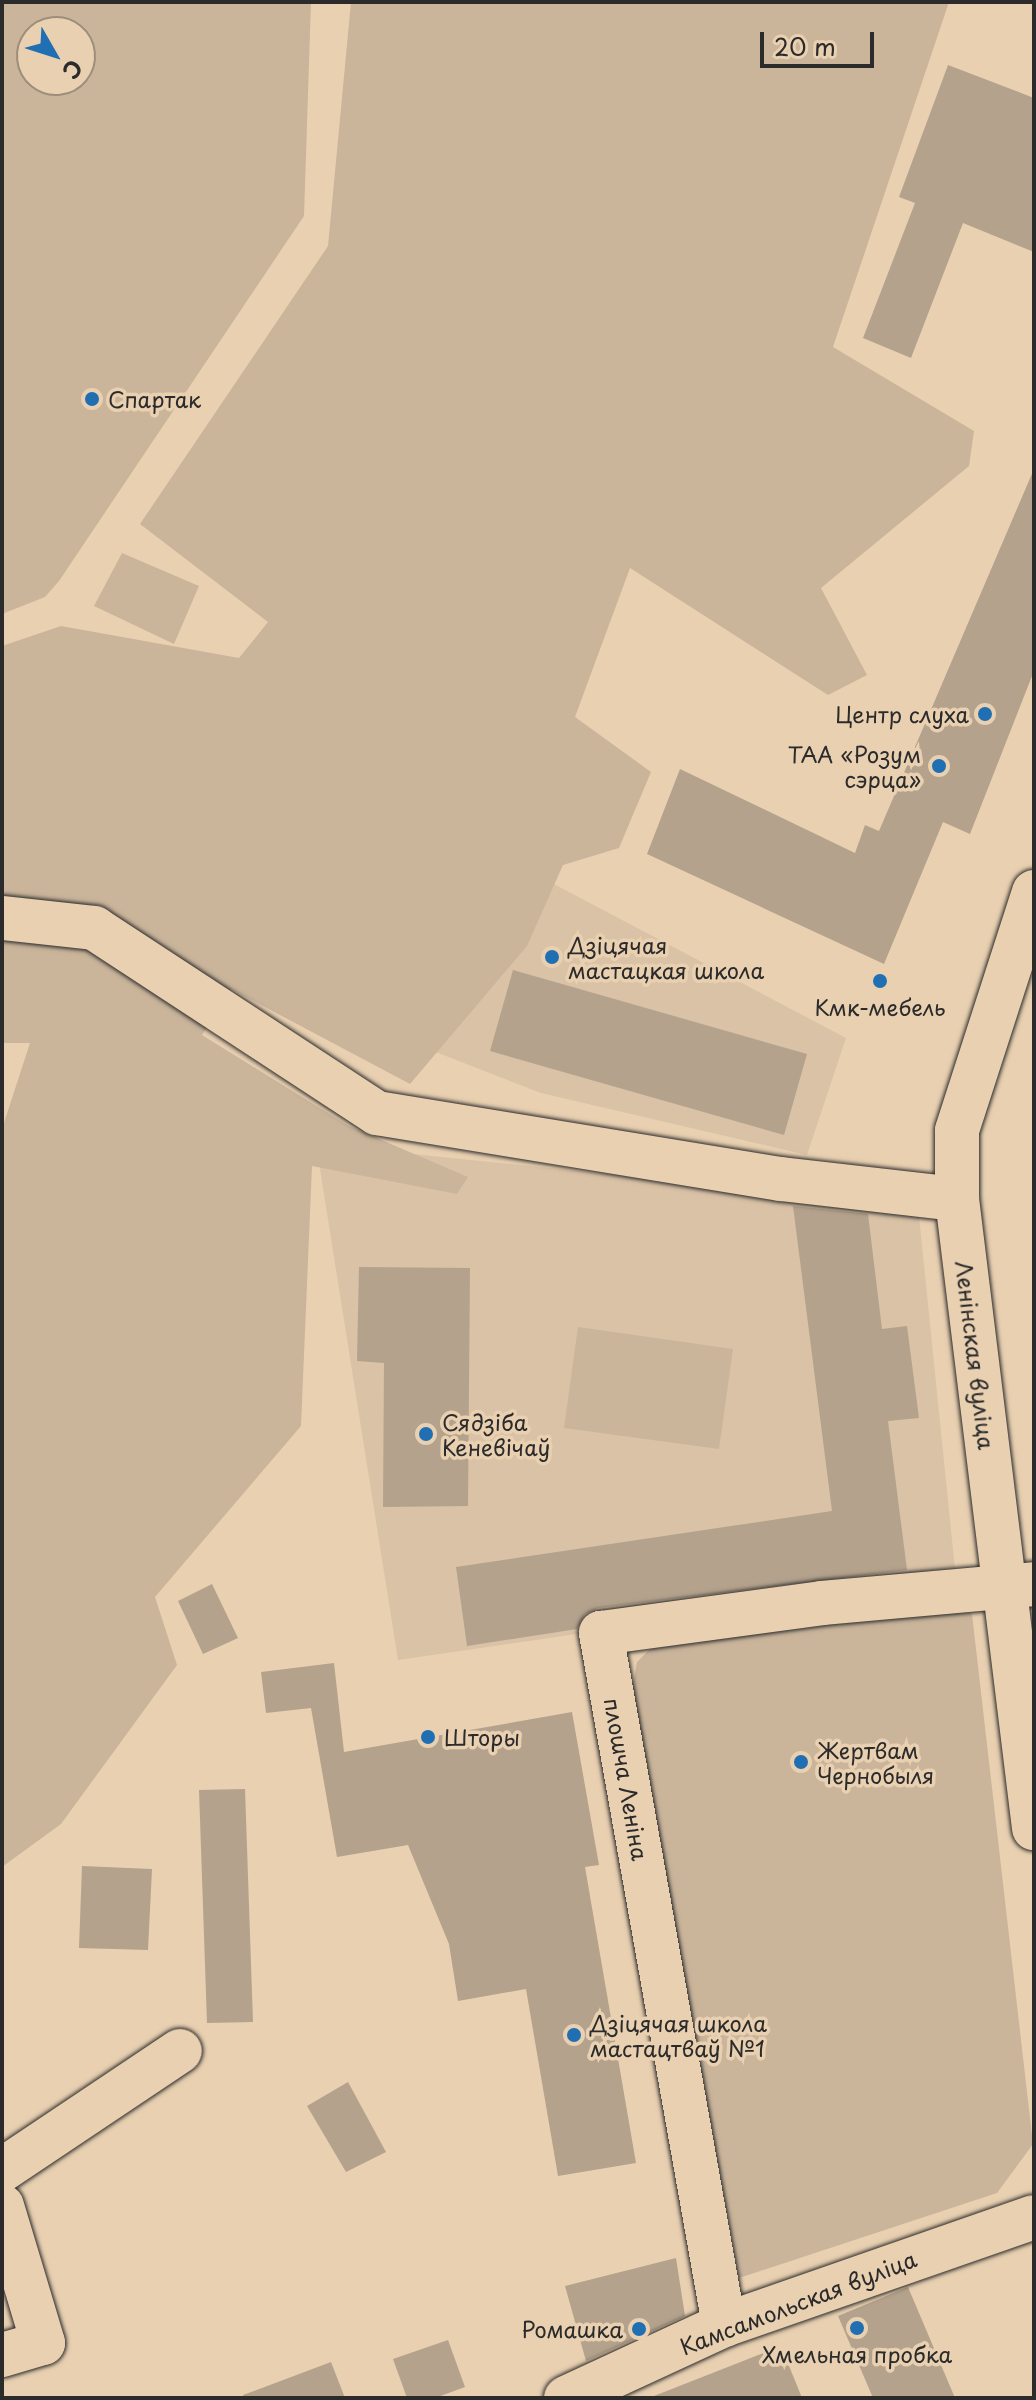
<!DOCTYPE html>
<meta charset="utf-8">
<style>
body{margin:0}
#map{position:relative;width:1036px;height:2400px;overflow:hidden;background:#e9d0b1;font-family:"Playpen Sans",sans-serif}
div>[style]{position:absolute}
.built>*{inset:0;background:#d9c2a6}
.green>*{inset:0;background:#cab59b}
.building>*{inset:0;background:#b4a28c}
.roads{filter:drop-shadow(0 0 2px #2b2b2b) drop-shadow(0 0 2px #2b2b2b)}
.minor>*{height:44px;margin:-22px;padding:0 22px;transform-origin:22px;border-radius:22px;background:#e9d0b1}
.major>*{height:44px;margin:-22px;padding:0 22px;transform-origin:22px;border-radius:22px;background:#e9d0b1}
.dots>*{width:22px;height:22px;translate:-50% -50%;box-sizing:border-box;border:4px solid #e9d0b1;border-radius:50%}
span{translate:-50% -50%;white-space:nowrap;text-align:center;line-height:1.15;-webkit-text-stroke:7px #e9d0b1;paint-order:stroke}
.poi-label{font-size:22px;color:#2b2b2b}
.left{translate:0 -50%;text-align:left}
.right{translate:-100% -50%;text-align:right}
.street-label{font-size:22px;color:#2b2b2b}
.frame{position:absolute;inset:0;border:4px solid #2b2b2b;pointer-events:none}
.north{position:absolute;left:16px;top:16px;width:80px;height:80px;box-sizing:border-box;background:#e9d0b1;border:2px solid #9d8e7b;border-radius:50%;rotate:129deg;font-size:22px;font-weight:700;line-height:32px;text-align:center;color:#2b2b2b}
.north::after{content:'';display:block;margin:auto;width:28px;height:36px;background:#1f6fb2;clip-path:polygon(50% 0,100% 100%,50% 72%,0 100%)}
.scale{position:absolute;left:760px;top:32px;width:114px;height:36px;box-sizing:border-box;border:4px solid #2b2b2b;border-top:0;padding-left:10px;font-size:24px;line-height:28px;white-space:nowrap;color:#2b2b2b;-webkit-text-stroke:6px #e9d0b1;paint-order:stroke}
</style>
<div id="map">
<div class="built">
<i style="clip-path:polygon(531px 872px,846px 1038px,807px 1155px,541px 1093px,351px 1019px)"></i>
<i style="clip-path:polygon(316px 1144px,918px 1206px,956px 1579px,398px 1660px)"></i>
</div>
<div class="green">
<i style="clip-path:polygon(evenodd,2px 2px,311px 2px,304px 216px,59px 581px,45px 597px,2px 614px,2px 2px,32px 32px,80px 32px,80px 80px,32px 80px,32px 32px)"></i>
<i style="clip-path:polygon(351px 2px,949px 2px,833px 347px,974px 431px,969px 466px,821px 588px,867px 675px,828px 695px,630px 568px,575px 717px,651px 772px,619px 848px,563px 865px,527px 946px,410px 1084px,231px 989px,202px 1035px,349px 1126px,468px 1177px,457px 1194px,312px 1166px,301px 1426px,155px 1597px,177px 1665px,61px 1824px,2px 1867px,2px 1129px,30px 1043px,2px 1043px,2px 646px,61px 626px,239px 658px,268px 622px,140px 524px,328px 246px)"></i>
<i style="clip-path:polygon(122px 553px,199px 586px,174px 644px,94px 606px)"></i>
<i style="clip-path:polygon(578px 1327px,733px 1349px,719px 1449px,564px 1428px)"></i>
<i style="clip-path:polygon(952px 1606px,972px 1614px,1033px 2144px,997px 2193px,739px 2278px,632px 1690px,637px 1662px,661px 1638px)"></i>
</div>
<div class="building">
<i style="clip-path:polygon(948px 65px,1034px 98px,1034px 252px,963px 223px,911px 358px,863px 338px,915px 203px,899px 197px)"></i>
<i style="clip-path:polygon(1034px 469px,1034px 671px,970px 834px,943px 822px,884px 964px,647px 854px,680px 769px,855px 853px,865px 825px,879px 831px)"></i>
<i style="clip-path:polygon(513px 970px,807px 1054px,784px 1135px,490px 1051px)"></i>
<i style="clip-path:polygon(793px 1206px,868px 1214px,882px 1329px,907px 1326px,919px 1418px,888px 1421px,907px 1570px,598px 1608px,585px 1614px,577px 1629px,467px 1646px,456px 1567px,832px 1511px)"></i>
<i style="clip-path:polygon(359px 1267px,470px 1268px,468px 1506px,383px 1507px,384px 1363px,357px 1361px)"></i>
<i style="clip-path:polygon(212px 1584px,238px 1638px,203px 1654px,178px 1601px)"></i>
<i style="clip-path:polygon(334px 1663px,344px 1752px,572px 1712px,599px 1865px,585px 1867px,636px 2163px,558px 2176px,526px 1989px,458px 2001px,449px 1944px,408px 1845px,337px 1857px,311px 1708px,266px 1713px,261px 1672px)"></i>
<i style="clip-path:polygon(245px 1789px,253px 2022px,207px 2023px,199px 1790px)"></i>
<i style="clip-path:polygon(82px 1866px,152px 1869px,148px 1950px,79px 1948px)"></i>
<i style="clip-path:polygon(348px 2082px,386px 2152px,346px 2172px,307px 2106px)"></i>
<i style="clip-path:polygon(676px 2258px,685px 2316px,586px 2361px,565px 2286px)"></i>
<i style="clip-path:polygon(908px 2287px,955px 2398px,873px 2398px,838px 2316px)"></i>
<i style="clip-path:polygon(448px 2340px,465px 2387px,435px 2398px,407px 2398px,393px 2359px)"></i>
<i style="clip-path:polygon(781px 2346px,802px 2398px,654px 2398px,654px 2396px)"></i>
<i style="clip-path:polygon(331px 2362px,345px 2398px,244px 2398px,243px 2395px)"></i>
</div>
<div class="roads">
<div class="minor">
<i style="left:2px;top:918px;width:93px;rotate:6.2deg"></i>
<i style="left:94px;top:928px;width:338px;rotate:33.2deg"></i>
<i style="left:377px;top:1113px;width:409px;rotate:9.3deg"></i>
<i style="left:781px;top:1179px;width:177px;rotate:6.5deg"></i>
<i style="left:2px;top:2170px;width:214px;rotate:-33.8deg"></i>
<i style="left:2px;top:2206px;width:143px;rotate:73.3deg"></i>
<i style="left:43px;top:2343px;width:43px;rotate:163.7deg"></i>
<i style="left:724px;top:2325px;width:703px;rotate:-100.08deg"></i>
<i style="left:601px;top:1633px;width:223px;rotate:-7.7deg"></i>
<i style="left:822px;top:1603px;width:213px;rotate:-5.1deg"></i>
<i style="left:566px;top:2398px;width:174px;rotate:-24.8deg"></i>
<i style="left:724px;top:2325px;width:328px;rotate:-19.2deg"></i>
</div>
<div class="major">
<i style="left:1034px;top:892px;width:251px;rotate:107.9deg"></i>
<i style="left:957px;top:1131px;width:68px;rotate:90deg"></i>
<i style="left:957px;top:1199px;width:634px;rotate:83.02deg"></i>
</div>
</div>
<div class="dots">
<i style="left:92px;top:399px;background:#1f6fb2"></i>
<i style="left:985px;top:714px;background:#1f6fb2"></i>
<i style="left:939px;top:766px;background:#1f6fb2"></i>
<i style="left:552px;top:957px;background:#1f6fb2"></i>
<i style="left:880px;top:981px;background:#1f6fb2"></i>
<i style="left:426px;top:1434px;background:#1f6fb2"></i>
<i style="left:428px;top:1737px;background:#1f6fb2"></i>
<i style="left:801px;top:1762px;background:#1f6fb2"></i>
<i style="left:574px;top:2035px;background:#1f6fb2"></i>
<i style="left:857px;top:2328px;background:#1f6fb2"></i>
<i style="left:639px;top:2329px;background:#1f6fb2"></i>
</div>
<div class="poi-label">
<span class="left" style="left:108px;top:399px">Спартак</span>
<span class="right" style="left:969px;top:714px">Центр слуха</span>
<span class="right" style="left:921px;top:766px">ТАА «Розум<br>сэрца»</span>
<span class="left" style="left:568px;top:957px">Дзіцячая<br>мастацкая школа</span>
<span style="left:880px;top:1007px">Кмк-мебель</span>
<span class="left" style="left:442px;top:1434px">Сядзіба<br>Кеневічаў</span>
<span class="left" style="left:444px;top:1737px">Шторы</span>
<span class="left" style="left:817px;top:1762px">Жертвам<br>Чернобыля</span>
<span class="left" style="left:590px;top:2035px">Дзіцячая школа<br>мастацтваў №1</span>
<span class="right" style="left:623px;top:2329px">Ромашка</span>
<span style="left:857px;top:2354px">Хмельная пробка</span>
</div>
<div class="street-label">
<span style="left:976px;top:1355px;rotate:83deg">Ленінская вуліца</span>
<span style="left:627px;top:1779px;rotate:80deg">плошча Леніна</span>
<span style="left:798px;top:2302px;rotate:-21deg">Камсамольская вуліца</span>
</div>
<div class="frame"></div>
<div class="north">С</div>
<div class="scale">20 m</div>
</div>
